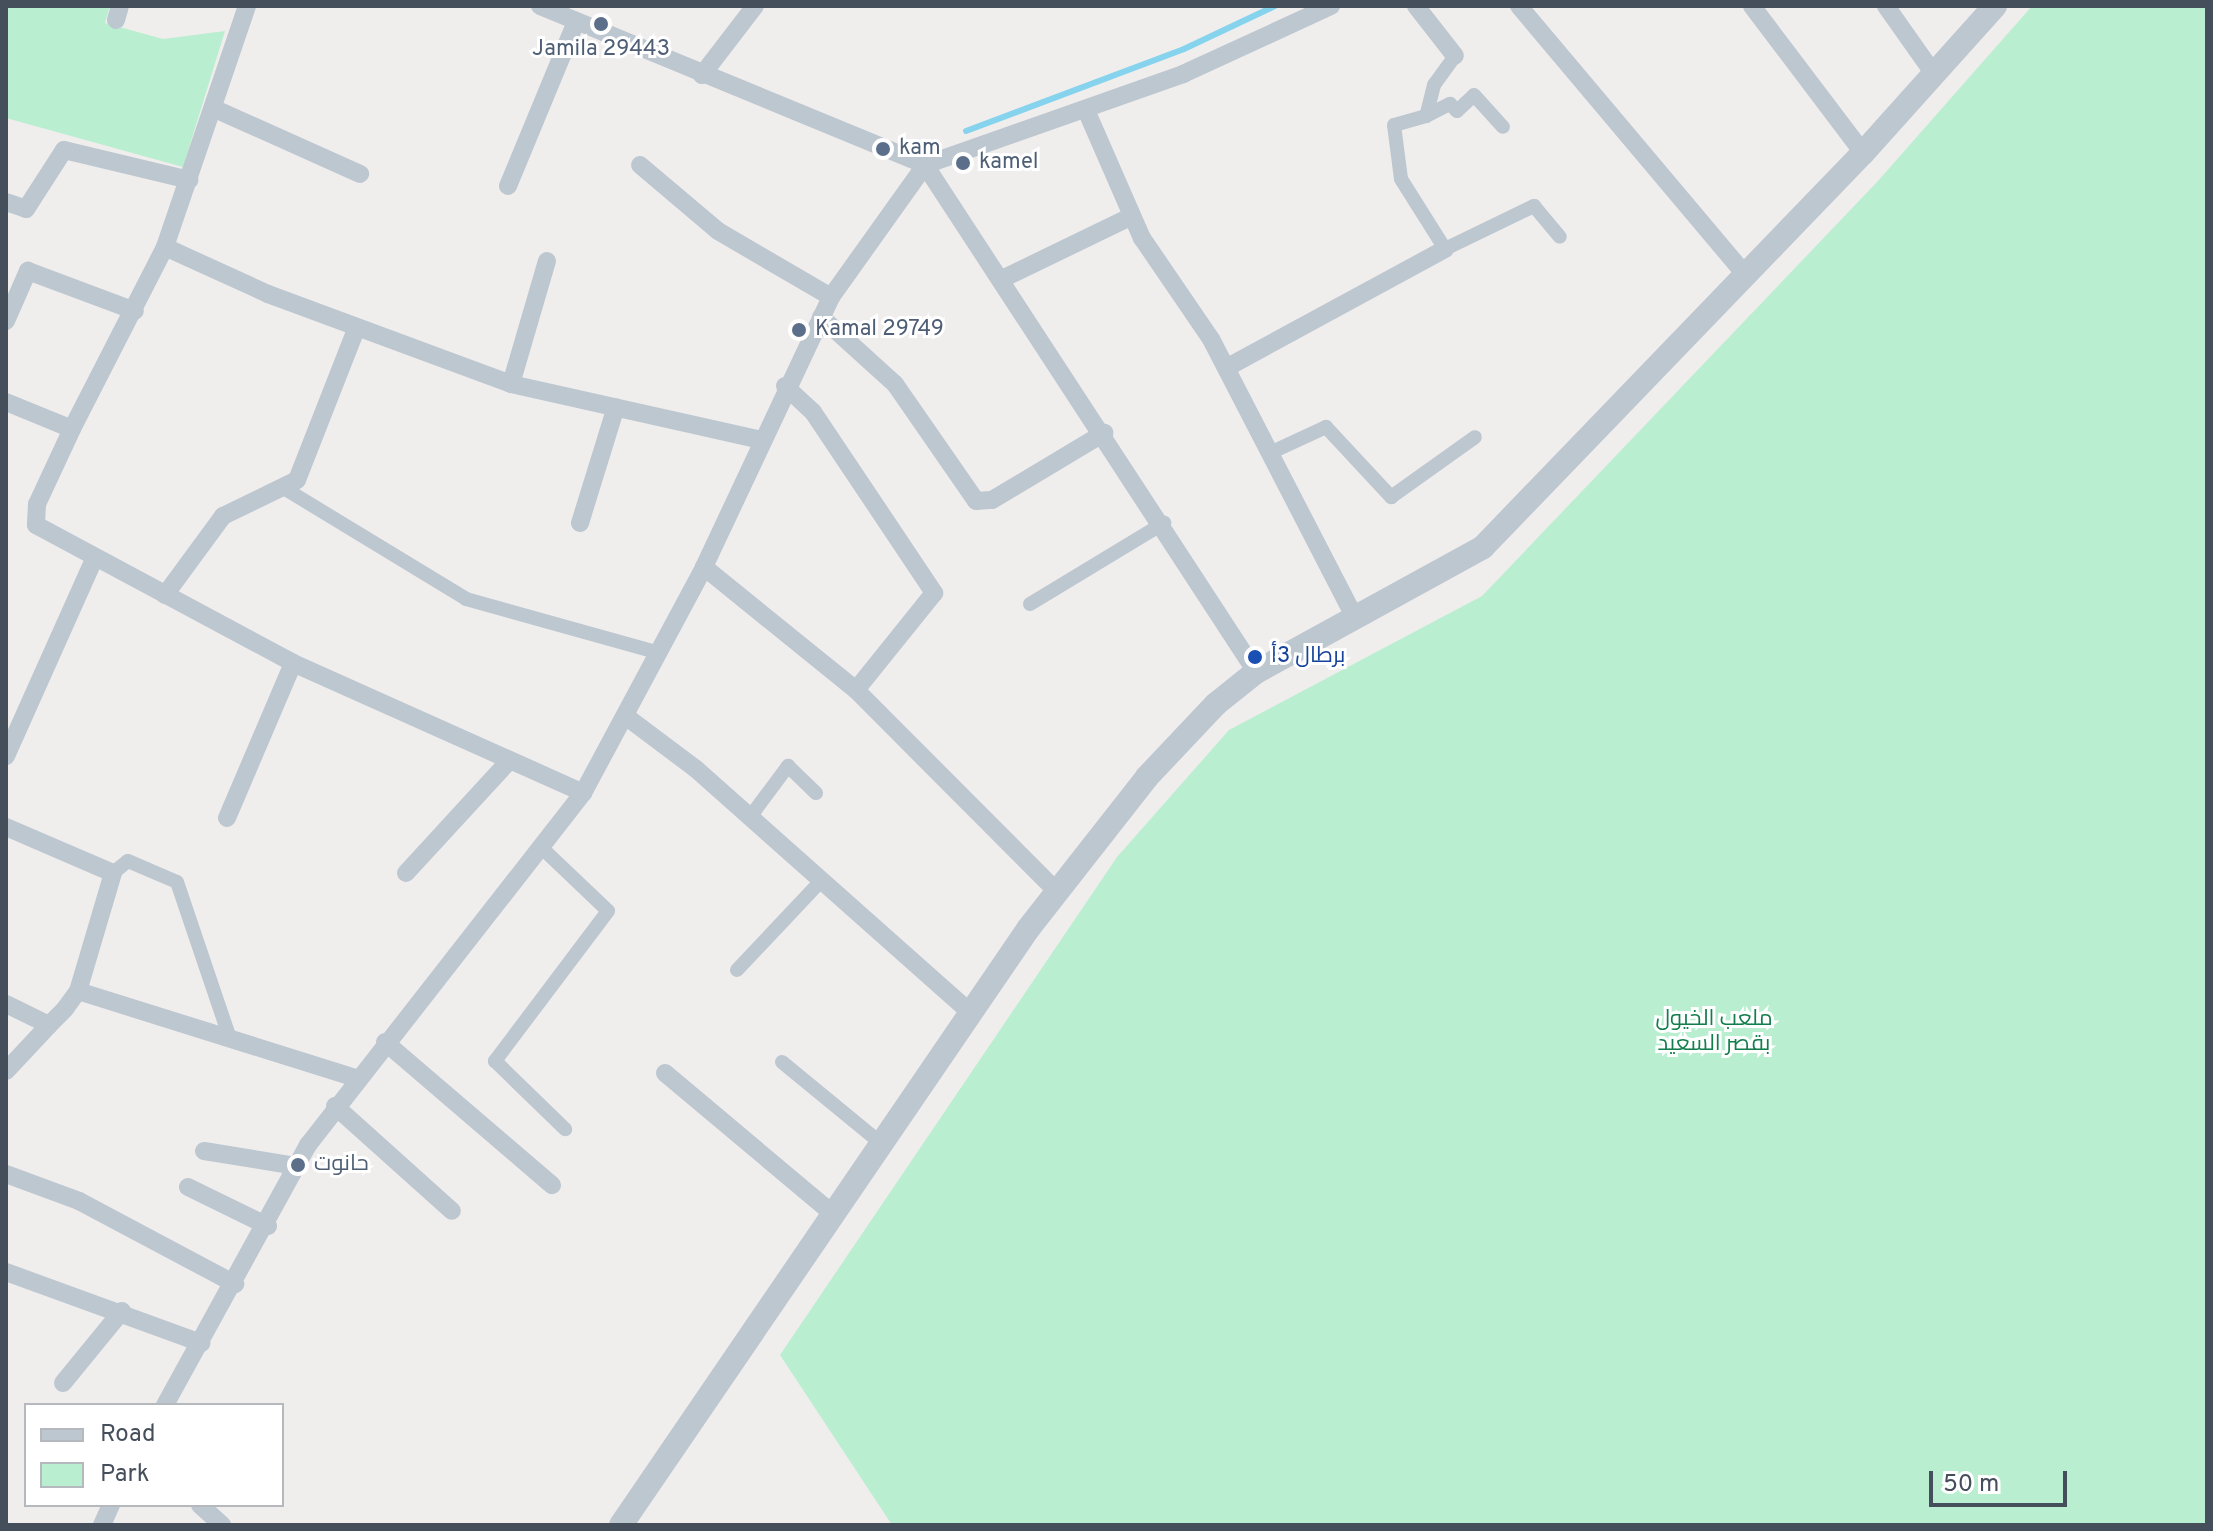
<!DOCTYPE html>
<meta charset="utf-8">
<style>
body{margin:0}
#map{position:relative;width:2213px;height:1531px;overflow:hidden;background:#f0eded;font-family:Overpass,Cairo,sans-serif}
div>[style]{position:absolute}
.green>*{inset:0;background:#b9efd0}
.stream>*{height:6px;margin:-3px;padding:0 3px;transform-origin:3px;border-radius:3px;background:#85d3ed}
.pedestrian>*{height:14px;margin:-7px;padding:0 7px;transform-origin:7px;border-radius:7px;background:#bdc7d0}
.minor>*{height:18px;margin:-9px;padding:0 9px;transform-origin:9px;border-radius:9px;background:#bdc7d0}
.tertiary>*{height:24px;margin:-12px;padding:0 12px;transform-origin:12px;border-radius:12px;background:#bdc7d0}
.dots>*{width:22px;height:22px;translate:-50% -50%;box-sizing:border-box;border:4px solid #fff;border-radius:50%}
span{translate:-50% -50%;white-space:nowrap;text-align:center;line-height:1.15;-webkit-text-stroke:6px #fff;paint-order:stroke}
.service-label{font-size:22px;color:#4e5e75}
.left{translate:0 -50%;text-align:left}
.transit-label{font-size:22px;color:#164399}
.park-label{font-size:22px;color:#147d4d}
.frame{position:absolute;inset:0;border:8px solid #454f5b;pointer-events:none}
.legend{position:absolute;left:24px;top:1403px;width:260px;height:104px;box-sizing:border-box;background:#fff;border:2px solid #b5b9bd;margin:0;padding:10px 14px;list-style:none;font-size:24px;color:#454f5b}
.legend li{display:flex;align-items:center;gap:16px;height:40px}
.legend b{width:40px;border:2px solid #b5b9bd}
.scale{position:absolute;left:1929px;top:1471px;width:138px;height:36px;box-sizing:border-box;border:4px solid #454f5b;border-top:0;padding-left:10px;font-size:24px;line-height:28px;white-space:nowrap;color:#454f5b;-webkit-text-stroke:6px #fff;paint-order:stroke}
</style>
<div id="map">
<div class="green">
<i style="clip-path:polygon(6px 6px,110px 6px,105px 23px,163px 39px,225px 31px,183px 167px,6px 118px)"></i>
<i style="clip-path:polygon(2032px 6px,2207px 6px,2207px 1525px,892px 1525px,780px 1355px,1117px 857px,1229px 730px,1482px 596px,1877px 182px)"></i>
</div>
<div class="stream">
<i style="left:966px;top:131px;width:233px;rotate:-20.6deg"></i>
<i style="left:1184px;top:49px;width:101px;rotate:-25.3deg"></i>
</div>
<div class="pedestrian">
<i style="left:1455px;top:56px;width:36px;rotate:126deg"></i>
<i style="left:1434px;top:85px;width:32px;rotate:104deg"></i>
<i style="left:1426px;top:116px;width:27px;rotate:-27deg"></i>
<i style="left:1450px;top:104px;width:10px;rotate:45deg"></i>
<i style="left:1457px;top:111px;width:23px;rotate:-43deg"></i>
<i style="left:1474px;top:95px;width:43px;rotate:47.8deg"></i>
<i style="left:1426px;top:116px;width:33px;rotate:164deg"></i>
<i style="left:1394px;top:125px;width:54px;rotate:82.6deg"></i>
<i style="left:1401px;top:179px;width:83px;rotate:57.8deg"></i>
<i style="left:1445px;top:249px;width:99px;rotate:-25.8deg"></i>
<i style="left:1534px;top:206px;width:40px;rotate:50deg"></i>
<i style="left:1270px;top:453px;width:62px;rotate:-24.9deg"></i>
<i style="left:1326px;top:427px;width:96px;rotate:47.1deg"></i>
<i style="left:1391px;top:497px;width:103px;rotate:-35.5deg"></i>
<i style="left:287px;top:490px;width:210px;rotate:31.3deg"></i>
<i style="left:466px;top:599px;width:201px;rotate:15.6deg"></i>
<i style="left:1030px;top:604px;width:157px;rotate:-31.2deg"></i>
<i style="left:750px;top:817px;width:64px;rotate:-53.3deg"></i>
<i style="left:788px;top:766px;width:39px;rotate:44deg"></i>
<i style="left:544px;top:850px;width:88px;rotate:43.6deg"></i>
<i style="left:608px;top:911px;width:188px;rotate:127deg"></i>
<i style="left:495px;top:1061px;width:98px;rotate:44.2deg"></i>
<i style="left:113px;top:873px;width:19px;rotate:-39deg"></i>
<i style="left:128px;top:861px;width:53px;rotate:23.2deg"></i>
<i style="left:177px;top:882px;width:166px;rotate:71.3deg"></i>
<i style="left:737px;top:970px;width:121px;rotate:-46.7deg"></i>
<i style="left:782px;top:1062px;width:129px;rotate:39.4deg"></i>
</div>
<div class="minor">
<i style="left:247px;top:6px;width:255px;rotate:108.8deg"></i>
<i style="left:165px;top:247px;width:204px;rotate:117.1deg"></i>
<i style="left:72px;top:429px;width:83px;rotate:115deg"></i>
<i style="left:37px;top:504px;width:21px;rotate:93deg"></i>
<i style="left:36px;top:525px;width:292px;rotate:28.2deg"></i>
<i style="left:293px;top:663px;width:318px;rotate:24.1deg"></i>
<i style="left:540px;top:6px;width:417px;rotate:22.4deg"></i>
<i style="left:925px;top:165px;width:605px;rotate:56.86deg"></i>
<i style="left:1416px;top:6px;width:63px;rotate:52deg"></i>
<i style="left:1519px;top:6px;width:353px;rotate:49.9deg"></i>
<i style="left:1752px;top:6px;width:184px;rotate:52.9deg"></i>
<i style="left:1886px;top:6px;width:83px;rotate:54.8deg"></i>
<i style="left:116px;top:20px;width:15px;rotate:-74deg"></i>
<i style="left:702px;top:75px;width:87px;rotate:-52.5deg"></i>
<i style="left:215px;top:109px;width:159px;rotate:24.1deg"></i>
<i style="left:1086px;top:110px;width:140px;rotate:66.4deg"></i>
<i style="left:1142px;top:238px;width:122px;rotate:55.7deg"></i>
<i style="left:1211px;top:339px;width:312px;rotate:62.7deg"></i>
<i style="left:640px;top:165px;width:102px;rotate:40.2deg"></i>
<i style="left:718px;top:231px;width:131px;rotate:30.3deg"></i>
<i style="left:508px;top:186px;width:178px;rotate:-67.5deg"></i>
<i style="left:6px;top:202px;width:21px;rotate:19deg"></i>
<i style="left:26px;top:209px;width:70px;rotate:-57.2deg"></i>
<i style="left:64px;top:150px;width:129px;rotate:13.5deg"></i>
<i style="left:165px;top:247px;width:113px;rotate:24.5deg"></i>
<i style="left:268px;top:294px;width:259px;rotate:20.3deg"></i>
<i style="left:511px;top:384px;width:256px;rotate:12.6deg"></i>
<i style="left:1004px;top:278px;width:142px;rotate:-25.8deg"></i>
<i style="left:821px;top:317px;width:100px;rotate:42.2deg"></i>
<i style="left:895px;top:384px;width:142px;rotate:55.3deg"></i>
<i style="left:976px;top:501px;width:16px;rotate:-4deg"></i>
<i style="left:992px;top:500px;width:131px;rotate:-30.9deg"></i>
<i style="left:6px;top:321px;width:55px;rotate:-66.3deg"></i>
<i style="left:28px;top:271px;width:114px;rotate:20.5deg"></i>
<i style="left:1226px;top:368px;width:249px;rotate:-28.5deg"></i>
<i style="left:511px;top:384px;width:128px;rotate:-73.7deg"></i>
<i style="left:785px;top:386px;width:38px;rotate:43deg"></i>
<i style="left:813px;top:412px;width:218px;rotate:56.2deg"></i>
<i style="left:934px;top:593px;width:124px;rotate:128.8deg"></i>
<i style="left:6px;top:402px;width:71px;rotate:22.2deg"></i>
<i style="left:580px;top:523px;width:121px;rotate:-72.8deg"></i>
<i style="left:704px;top:567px;width:196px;rotate:39deg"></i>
<i style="left:856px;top:690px;width:282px;rotate:45.1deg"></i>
<i style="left:165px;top:595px;width:98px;rotate:-53.7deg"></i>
<i style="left:223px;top:516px;width:82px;rotate:-25.9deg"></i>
<i style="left:297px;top:480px;width:164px;rotate:-68.6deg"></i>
<i style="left:628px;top:718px;width:85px;rotate:36.9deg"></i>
<i style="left:696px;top:769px;width:369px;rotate:41.6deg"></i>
<i style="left:6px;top:756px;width:216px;rotate:-65.9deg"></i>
<i style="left:227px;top:818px;width:168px;rotate:-66.9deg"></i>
<i style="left:6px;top:827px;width:116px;rotate:23.3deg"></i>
<i style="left:113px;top:873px;width:123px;rotate:106.5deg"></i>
<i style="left:78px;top:991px;width:22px;rotate:126deg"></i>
<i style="left:65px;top:1009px;width:23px;rotate:135deg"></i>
<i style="left:49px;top:1025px;width:48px;rotate:-154deg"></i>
<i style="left:406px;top:873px;width:152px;rotate:-47.4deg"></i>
<i style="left:78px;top:991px;width:291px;rotate:17.4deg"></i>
<i style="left:385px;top:1042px;width:220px;rotate:40.6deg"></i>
<i style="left:6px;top:1071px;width:63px;rotate:-46.9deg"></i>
<i style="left:665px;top:1073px;width:218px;rotate:40deg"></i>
<i style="left:335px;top:1106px;width:157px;rotate:41.9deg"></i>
<i style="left:204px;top:1151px;width:94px;rotate:9.2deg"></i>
<i style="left:6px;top:1174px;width:78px;rotate:20.3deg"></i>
<i style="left:79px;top:1201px;width:177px;rotate:28deg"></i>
<i style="left:188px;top:1187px;width:89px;rotate:26deg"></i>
<i style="left:6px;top:1272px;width:208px;rotate:20deg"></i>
<i style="left:63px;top:1383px;width:93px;rotate:-50.7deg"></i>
<i style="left:165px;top:1405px;width:297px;rotate:-61.2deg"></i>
<i style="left:308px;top:1145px;width:447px;rotate:-52deg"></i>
<i style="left:583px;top:793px;width:256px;rotate:-61.8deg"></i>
<i style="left:704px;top:567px;width:298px;rotate:-64.8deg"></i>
<i style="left:831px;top:297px;width:162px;rotate:-54.5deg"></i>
<i style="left:925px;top:165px;width:274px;rotate:-19.4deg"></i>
<i style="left:1183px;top:74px;width:163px;rotate:-24.7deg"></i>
<i style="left:200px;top:1505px;width:30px;rotate:42deg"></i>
<i style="left:102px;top:1525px;width:22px;rotate:-66deg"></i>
</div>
<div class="tertiary">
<i style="left:621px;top:1525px;width:722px;rotate:-55.67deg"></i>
<i style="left:1028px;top:929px;width:193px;rotate:-51.9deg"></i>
<i style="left:1147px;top:777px;width:100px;rotate:-46.6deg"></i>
<i style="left:1216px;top:704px;width:51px;rotate:-38.7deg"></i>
<i style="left:1256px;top:672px;width:259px;rotate:-28.8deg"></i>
<i style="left:1483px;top:547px;width:547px;rotate:-46.04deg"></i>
<i style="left:1863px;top:153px;width:198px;rotate:-48.1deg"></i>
</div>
<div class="dots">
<i style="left:601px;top:24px;background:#5c6f8a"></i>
<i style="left:883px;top:149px;background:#5c6f8a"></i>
<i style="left:963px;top:163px;background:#5c6f8a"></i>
<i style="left:799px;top:330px;background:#5c6f8a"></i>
<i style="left:1255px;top:657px;background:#1a4fb4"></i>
<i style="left:298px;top:1165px;background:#5c6f8a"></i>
</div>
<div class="service-label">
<span style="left:601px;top:50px">Jamila 29443</span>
<span class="left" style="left:899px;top:149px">kam</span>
<span class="left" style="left:979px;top:163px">kamel</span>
<span class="left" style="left:815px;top:330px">Kamal 29749</span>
<span class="left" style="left:314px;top:1165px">حانوت</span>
</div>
<div class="transit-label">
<span class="left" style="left:1271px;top:657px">برطال 3أ</span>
</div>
<div class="park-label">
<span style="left:1714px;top:1032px">ملعب الخيول<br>بقصر السعيد</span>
</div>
<div class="frame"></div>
<ul class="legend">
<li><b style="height:10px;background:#bdc7d0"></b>Road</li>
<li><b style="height:22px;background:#b9efd0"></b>Park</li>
</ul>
<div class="scale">50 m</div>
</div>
